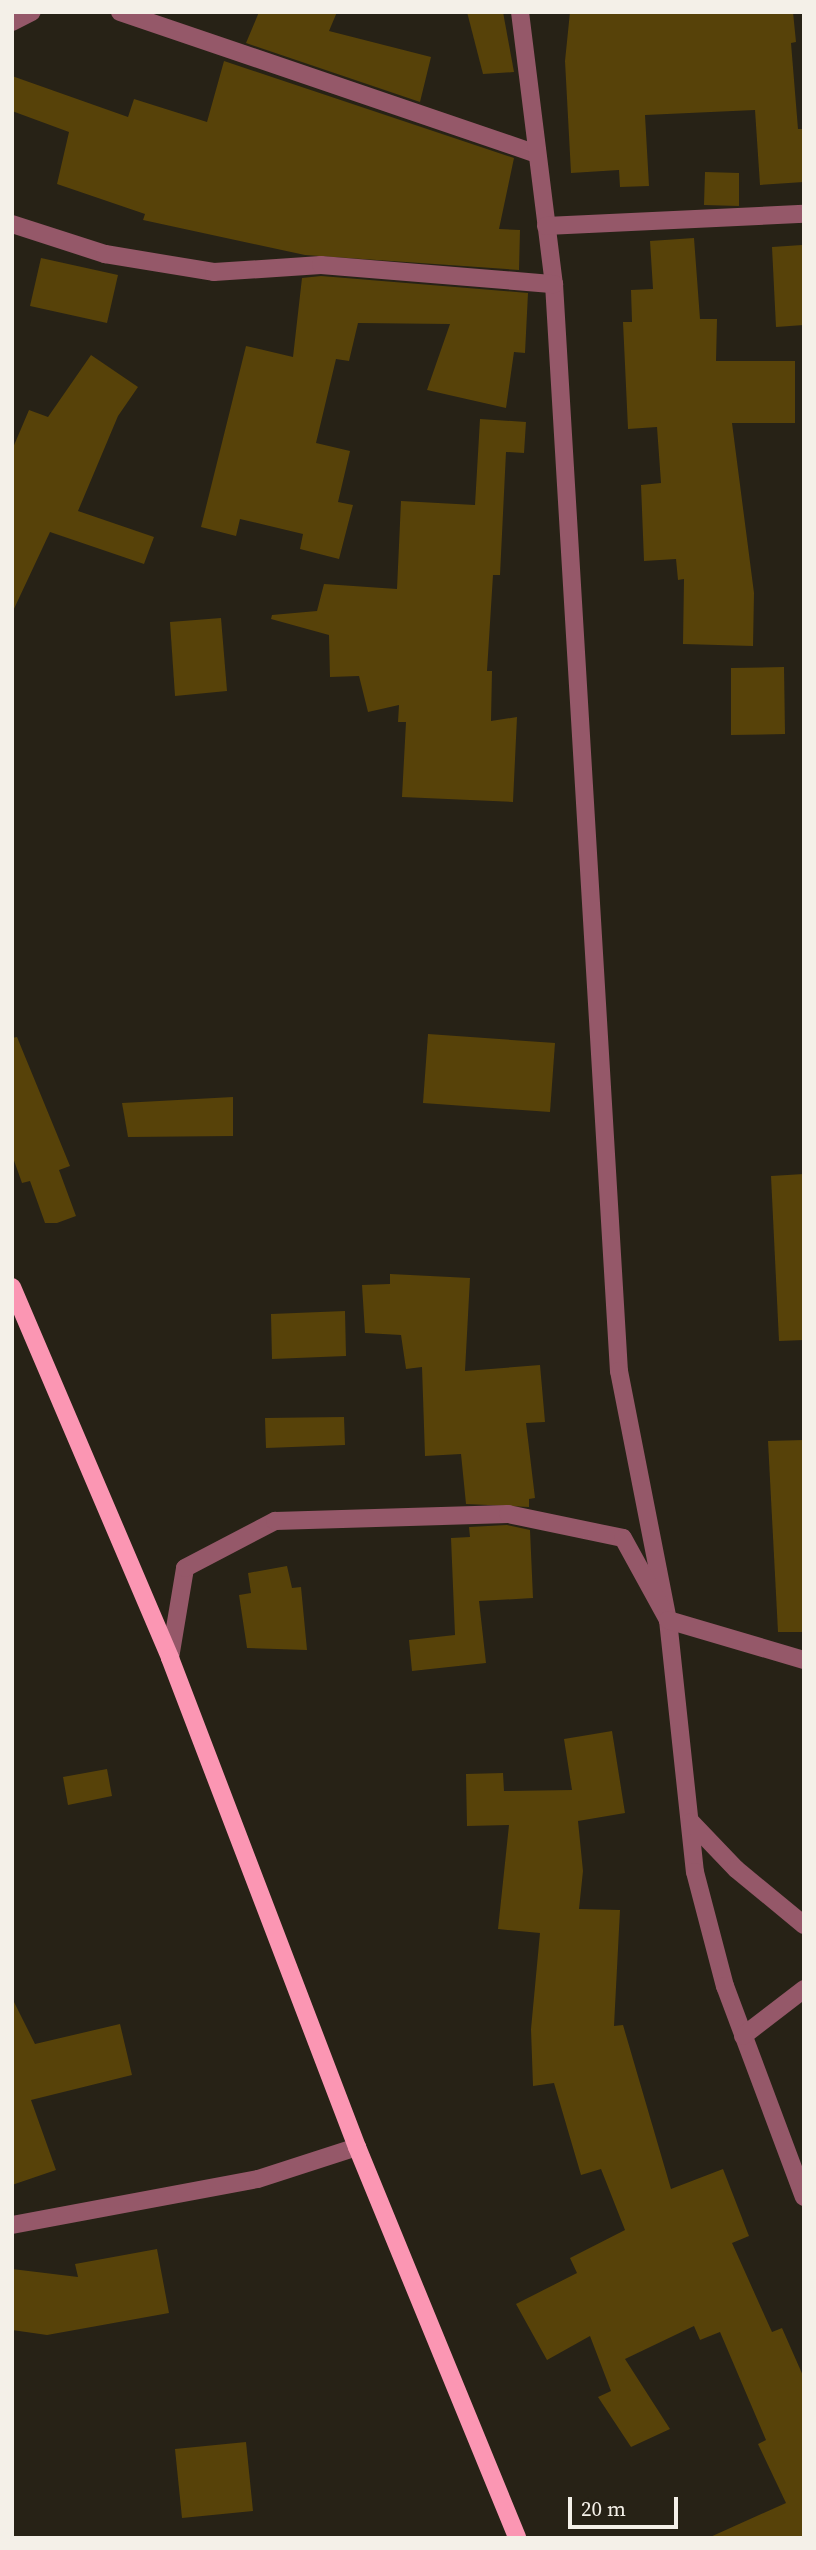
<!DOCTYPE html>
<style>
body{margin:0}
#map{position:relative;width:816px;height:2550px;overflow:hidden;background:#272216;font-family:"Source Serif 4",serif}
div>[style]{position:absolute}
.building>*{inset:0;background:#574209}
.minor>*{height:18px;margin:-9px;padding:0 9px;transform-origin:9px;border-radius:9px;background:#955869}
.primary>*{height:18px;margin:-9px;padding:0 9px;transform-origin:9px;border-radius:9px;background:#fb96b3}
span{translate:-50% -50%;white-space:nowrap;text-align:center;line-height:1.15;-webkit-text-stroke:6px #272216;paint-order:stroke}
.frame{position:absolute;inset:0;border:14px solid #f4f0e8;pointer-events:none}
.scale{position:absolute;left:568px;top:2497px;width:110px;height:32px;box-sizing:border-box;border:4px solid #f4f0e8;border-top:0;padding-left:9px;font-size:21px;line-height:24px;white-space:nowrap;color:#f4f0e8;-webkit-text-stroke:5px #272216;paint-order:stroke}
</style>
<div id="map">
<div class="building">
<i style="clip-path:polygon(259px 12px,337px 12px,329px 31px,431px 57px,420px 102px,246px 43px)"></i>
<i style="clip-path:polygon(467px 12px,503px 12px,514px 72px,483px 74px)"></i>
<i style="clip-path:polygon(570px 12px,793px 12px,796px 42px,791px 43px,798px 129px,804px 129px,804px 182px,760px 185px,755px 110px,645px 115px,649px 186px,620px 187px,619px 170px,571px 173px,565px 61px)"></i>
<i style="clip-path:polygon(224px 61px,514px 158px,499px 229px,520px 230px,519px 270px,305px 255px,143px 220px,145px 214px,57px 184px,69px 132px,12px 111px,12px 76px,128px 117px,134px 99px,207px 122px)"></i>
<i style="clip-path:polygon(705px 172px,739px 173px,739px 206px,704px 205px)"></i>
<i style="clip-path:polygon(694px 238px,700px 319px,717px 319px,716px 361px,795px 361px,795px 423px,732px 423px,754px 593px,753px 646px,683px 644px,684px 579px,678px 580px,676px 559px,644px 561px,641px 485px,661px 483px,657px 427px,628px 429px,623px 322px,632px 322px,631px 290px,653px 289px,650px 241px)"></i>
<i style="clip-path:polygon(802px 245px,804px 325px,776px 327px,772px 247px)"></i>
<i style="clip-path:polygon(41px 258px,118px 275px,107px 323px,30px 306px)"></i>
<i style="clip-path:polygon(321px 276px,528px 293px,525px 353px,514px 352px,506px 408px,427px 390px,450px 324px,358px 323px,349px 361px,336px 359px,316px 443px,350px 451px,338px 502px,353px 505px,339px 559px,300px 549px,303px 534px,240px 519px,236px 536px,201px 527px,246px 346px,293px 357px,302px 278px)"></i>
<i style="clip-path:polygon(91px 355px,138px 387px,118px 416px,78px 511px,154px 537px,144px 564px,50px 532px,12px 613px,12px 450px,29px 410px,48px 417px)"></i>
<i style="clip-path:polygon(480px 419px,526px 422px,524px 453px,506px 452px,500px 575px,493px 575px,487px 671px,492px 671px,491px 721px,517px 717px,513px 802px,402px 797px,406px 722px,398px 722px,399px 705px,368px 712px,359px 676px,330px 677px,329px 635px,271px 619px,272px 615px,317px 611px,324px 584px,397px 589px,401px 501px,475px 505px)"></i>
<i style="clip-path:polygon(221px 618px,227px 691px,175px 696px,170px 622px)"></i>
<i style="clip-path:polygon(784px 667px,785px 734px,731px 735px,731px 668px)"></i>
<i style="clip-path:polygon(428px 1034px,555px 1043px,550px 1112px,423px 1103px)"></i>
<i style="clip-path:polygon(17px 1037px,70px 1166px,59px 1170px,76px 1216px,57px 1223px,45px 1223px,30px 1181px,22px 1183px,12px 1155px,12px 1038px)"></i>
<i style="clip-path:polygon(233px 1097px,233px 1136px,128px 1137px,122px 1103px)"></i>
<i style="clip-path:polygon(804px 1174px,804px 1340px,779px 1341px,771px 1176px)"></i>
<i style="clip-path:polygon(390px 1274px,470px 1278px,465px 1371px,540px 1365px,545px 1422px,526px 1423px,535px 1498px,529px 1499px,529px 1507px,466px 1504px,461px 1454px,425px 1456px,422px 1367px,406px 1369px,401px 1335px,365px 1333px,362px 1285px,390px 1284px)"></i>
<i style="clip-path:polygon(345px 1311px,346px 1356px,272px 1359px,271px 1314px)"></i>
<i style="clip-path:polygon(344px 1417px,345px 1445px,266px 1448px,265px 1418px)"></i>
<i style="clip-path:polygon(804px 1440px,804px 1632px,778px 1632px,768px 1441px)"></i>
<i style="clip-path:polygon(507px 1525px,530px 1530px,533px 1598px,479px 1601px,486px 1663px,412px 1671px,409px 1640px,455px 1635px,451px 1538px,470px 1537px,469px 1527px)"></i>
<i style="clip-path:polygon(287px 1566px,292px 1588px,301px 1587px,307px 1650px,247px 1648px,239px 1595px,251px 1593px,248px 1573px)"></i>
<i style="clip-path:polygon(612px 1731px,625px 1813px,578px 1821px,583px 1871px,579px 1909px,620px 1910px,614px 2026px,623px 2025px,671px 2189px,723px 2169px,749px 2236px,732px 2243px,772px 2332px,782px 2328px,804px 2378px,804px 2538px,708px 2538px,786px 2503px,758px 2444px,766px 2440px,720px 2332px,700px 2340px,694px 2326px,625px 2359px,670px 2429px,631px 2447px,598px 2397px,611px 2391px,590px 2336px,547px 2360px,516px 2304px,577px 2273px,570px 2258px,625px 2230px,601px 2169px,581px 2175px,554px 2083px,533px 2086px,531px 2029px,540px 1933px,498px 1929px,509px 1825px,467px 1826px,466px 1774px,503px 1773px,504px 1791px,572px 1790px,564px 1739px)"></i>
<i style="clip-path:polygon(107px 1769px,112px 1796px,68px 1805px,63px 1777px)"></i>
<i style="clip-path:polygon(12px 1998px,35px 2044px,120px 2024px,132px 2075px,31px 2100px,56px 2170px,12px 2185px)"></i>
<i style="clip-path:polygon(157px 2249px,169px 2313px,47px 2335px,12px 2330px,12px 2269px,78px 2277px,75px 2264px)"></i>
<i style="clip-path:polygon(246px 2442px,253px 2511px,182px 2518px,175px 2449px)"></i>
</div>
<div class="minor">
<i style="left:120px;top:12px;width:438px;rotate:18.8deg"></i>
<i style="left:520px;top:12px;width:274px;rotate:82.9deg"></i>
<i style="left:554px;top:284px;width:1089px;rotate:86.58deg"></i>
<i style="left:619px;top:1371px;width:254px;rotate:78.9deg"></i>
<i style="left:668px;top:1620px;width:253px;rotate:83.9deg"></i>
<i style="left:695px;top:1872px;width:118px;rotate:75.3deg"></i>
<i style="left:725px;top:1986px;width:225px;rotate:69.5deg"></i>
<i style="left:12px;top:22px;width:22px;rotate:-27deg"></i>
<i style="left:12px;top:224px;width:98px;rotate:17.9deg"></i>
<i style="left:105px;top:254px;width:110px;rotate:9.4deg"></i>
<i style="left:214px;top:272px;width:107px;rotate:-3.7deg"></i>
<i style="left:321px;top:265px;width:234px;rotate:4.7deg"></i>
<i style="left:546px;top:226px;width:258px;rotate:-2.7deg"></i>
<i style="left:170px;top:1658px;width:91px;rotate:-80.5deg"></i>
<i style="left:185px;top:1568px;width:102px;rotate:-27.6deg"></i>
<i style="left:275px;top:1521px;width:233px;rotate:-1.7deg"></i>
<i style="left:508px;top:1514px;width:117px;rotate:11.8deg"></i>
<i style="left:623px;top:1538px;width:94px;rotate:61.2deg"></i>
<i style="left:668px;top:1620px;width:142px;rotate:16.4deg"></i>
<i style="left:691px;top:1822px;width:65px;rotate:46.2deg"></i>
<i style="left:736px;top:1869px;width:88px;rotate:39.5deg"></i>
<i style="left:743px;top:2036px;width:77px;rotate:-37.6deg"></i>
<i style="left:12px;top:2225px;width:250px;rotate:-10.6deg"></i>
<i style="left:258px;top:2179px;width:104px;rotate:-17.9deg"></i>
</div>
<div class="primary">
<i style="left:12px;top:1287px;width:403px;rotate:66.9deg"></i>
<i style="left:170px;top:1658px;width:524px;rotate:69.07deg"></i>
<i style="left:357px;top:2147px;width:422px;rotate:67.7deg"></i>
</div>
<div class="frame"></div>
<div class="scale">20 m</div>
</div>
